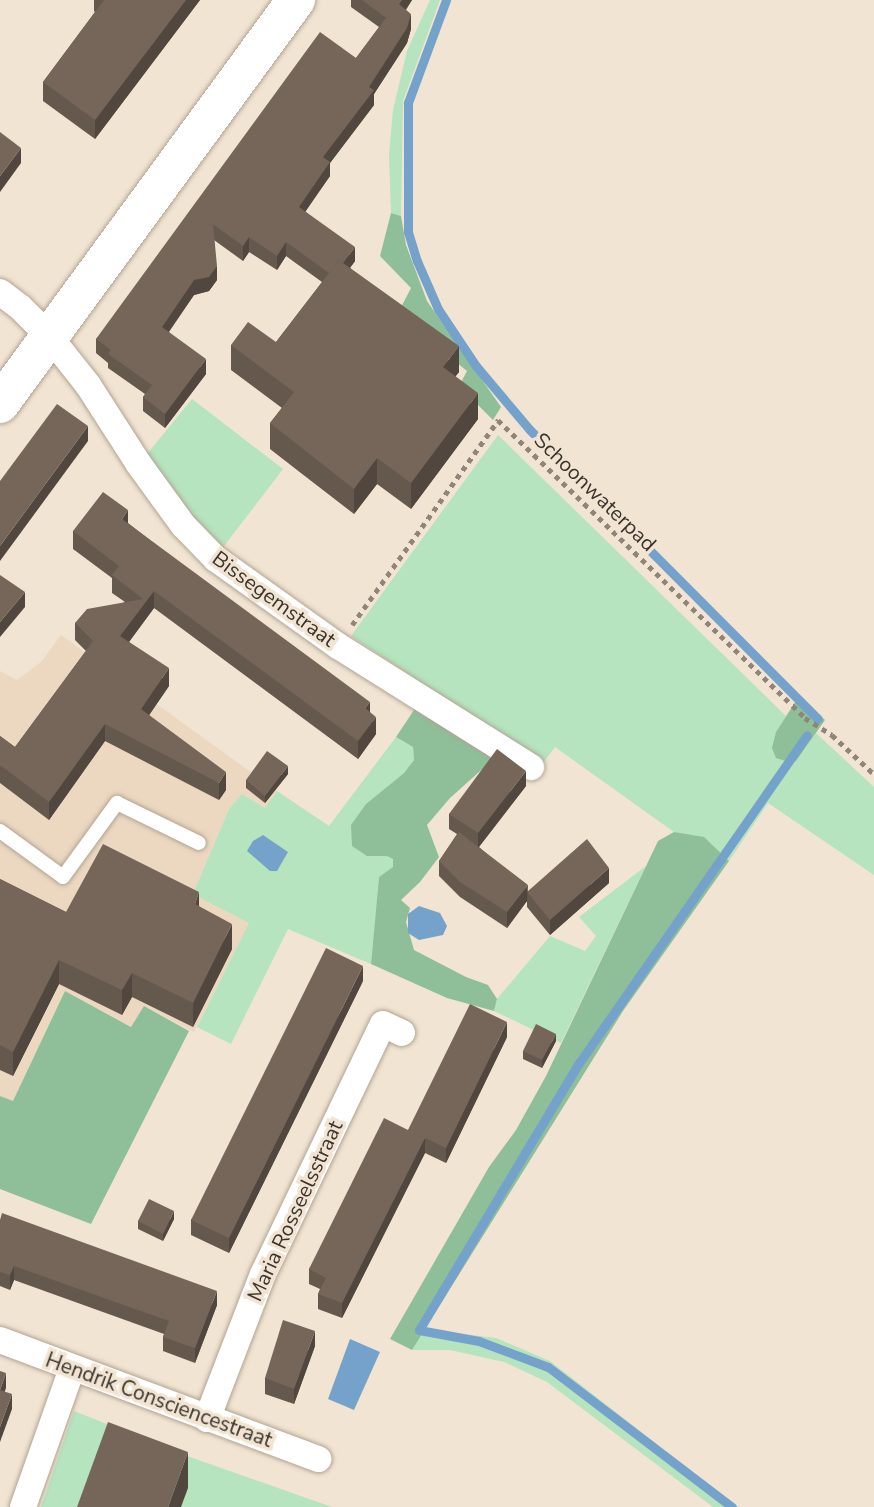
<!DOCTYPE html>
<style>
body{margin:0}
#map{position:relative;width:874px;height:1507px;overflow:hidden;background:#f2e4d2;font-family:"Nunito Sans",sans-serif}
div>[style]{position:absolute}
.built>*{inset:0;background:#ecd8c1}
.green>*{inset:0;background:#b5e4be}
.forest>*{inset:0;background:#8ebf98}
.water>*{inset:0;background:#75a2ca}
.stream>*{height:9px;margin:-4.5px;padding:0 4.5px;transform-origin:4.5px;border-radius:4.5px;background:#75a2ca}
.path>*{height:4.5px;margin-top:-2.25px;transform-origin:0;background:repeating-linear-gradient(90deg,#8f8579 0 5px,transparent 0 10px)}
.roads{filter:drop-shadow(0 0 2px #b1a493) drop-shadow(0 0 2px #b1a493)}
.lane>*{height:14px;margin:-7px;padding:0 7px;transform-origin:7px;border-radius:7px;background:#fff}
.street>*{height:26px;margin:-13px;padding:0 13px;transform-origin:13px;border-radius:13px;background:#fff}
.secondary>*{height:38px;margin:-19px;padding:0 19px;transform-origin:19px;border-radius:19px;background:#fff}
.wall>*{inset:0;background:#65584d}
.shaded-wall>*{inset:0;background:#52473e}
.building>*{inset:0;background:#756659}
span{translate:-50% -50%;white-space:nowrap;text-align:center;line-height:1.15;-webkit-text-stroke:7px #f2e4d2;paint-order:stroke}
.street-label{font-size:21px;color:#3a342d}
</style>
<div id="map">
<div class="built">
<i style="clip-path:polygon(61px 635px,277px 791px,265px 808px,242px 794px,229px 809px,194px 893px,250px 923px,194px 1032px,144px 1006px,132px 1027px,65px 991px,13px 1102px,0 1096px,0 671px,17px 680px,41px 662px)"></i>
</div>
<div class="green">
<i style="clip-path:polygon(430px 0,440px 0,403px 101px,401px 216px,391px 213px,389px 155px,393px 110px,407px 51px)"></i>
<i style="clip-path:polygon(192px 399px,283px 469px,221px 550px,206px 535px,147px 454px)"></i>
<i style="clip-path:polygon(498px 435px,786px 716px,776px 732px,796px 761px,816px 733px,874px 787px,874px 875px,768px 803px,729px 861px,704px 838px,674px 832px,555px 747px,543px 763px,351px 636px)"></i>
<i style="clip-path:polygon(396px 737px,413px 747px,414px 760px,404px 773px,366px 804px,367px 856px,388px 856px,393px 859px,394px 867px,379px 877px,371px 964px,288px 929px,231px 1044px,197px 1027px,249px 923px,193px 894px,229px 809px,242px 794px,265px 808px,277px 791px,329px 826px)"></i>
<i style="clip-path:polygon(646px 866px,561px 1043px,494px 1011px,497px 999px,550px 936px,585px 951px,596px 936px,579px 917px)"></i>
<i style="clip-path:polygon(424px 1329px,496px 1338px,550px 1361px,738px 1507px,713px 1507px,547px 1382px,504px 1362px,450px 1350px,412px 1350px)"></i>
<i style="clip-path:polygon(74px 1411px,190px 1457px,332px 1507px,41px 1507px)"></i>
</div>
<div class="forest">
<i style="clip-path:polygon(391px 213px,401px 216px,406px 245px,427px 301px,501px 407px,493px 420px,459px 386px,467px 371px,397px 315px,411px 288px,380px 256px)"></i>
<i style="clip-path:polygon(799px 696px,825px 720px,796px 761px,789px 762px,776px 758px,772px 748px,776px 732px)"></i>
<i style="clip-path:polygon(418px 704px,498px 755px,450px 798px,427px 825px,439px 857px,420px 882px,401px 900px,410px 908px,406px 922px,414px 950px,466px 977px,488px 985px,497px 999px,494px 1011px,447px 998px,371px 964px,379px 877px,393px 867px,393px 859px,387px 856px,367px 856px,352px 846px,351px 825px,366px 804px,404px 773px,414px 760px,413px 747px,396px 737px)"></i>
<i style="clip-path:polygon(674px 832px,704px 837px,729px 861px,623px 1011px,412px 1350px,390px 1339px,489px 1167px,516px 1130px,546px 1076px,658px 841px)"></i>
<i style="clip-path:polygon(65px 991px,131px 1027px,144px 1006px,189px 1031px,91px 1224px,0 1189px,0 1096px,13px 1101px)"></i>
</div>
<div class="water">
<i style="clip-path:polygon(263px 835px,288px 852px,277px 871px,270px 871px,247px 851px,253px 841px)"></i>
<i style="clip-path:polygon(419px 906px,440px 913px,447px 926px,443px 935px,419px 940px,408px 933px,408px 914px)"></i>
<i style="clip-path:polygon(350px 1339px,380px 1352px,354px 1410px,328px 1399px)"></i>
</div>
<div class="stream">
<i style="left:446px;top:0;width:110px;rotate:110.3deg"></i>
<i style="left:408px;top:103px;width:129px;rotate:90deg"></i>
<i style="left:408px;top:232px;width:30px;rotate:73deg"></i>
<i style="left:417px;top:261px;width:52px;rotate:66.4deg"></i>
<i style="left:438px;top:309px;width:69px;rotate:56.3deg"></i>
<i style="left:476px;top:366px;width:82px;rotate:49.9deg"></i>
<i style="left:529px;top:429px;width:409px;rotate:45.1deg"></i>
<i style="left:732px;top:1507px;width:231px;rotate:-142.7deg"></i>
<i style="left:548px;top:1367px;width:74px;rotate:-159.4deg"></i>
<i style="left:479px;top:1341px;width:61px;rotate:-169.6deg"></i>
<i style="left:419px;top:1330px;width:311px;rotate:-59.1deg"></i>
<i style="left:579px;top:1063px;width:399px;rotate:-55.2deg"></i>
</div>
<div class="path">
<i style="left:352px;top:625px;width:252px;rotate:-54.5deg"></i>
<i style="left:498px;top:420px;width:428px;rotate:44.1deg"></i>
<i style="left:805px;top:718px;width:32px;rotate:32deg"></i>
<i style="left:832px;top:735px;width:57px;rotate:42.9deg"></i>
</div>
<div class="roads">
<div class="lane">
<i style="left:0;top:831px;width:78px;rotate:36.1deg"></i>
<i style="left:63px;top:877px;width:92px;rotate:-53.9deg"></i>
<i style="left:117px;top:803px;width:91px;rotate:26deg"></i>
</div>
<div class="street">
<i style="left:0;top:292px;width:25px;rotate:37deg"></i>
<i style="left:20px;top:307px;width:42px;rotate:45deg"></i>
<i style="left:50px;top:337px;width:61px;rotate:51.6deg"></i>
<i style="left:88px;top:385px;width:93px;rotate:57.3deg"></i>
<i style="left:138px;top:463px;width:77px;rotate:54deg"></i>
<i style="left:183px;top:525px;width:47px;rotate:45.9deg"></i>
<i style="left:216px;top:559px;width:150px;rotate:35.5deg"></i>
<i style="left:338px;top:646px;width:228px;rotate:32.1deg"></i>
<i style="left:0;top:1340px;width:340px;rotate:20.5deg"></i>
<i style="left:207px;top:1419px;width:155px;rotate:-68.9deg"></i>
<i style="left:263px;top:1274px;width:277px;rotate:-64.4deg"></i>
<i style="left:383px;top:1024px;width:21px;rotate:25deg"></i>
<i style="left:23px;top:1507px;width:146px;rotate:-70.5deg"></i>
</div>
<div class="secondary">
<i style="left:0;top:404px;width:501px;rotate:-53.77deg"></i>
</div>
</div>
<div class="wall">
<i style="clip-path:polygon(94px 0,200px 0,95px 139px,43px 101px,43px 82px,95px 12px,94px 11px)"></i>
<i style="clip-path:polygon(351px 0,412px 0,406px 10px,411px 29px,407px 43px,374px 94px,374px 105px,330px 163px,330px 176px,305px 211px,355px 261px,350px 268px,459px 372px,455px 376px,478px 419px,411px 509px,377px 484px,354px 514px,270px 449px,270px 423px,282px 408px,231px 370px,231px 345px,276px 342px,322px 282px,286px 256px,277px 270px,249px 252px,243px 261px,214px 240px,217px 280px,209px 291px,194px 295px,169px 332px,206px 374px,165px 428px,143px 411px,143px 397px,145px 394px,108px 368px,108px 363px,96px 353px,96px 339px,356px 58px,379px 27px,351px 7px)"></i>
<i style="clip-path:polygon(128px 523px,370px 712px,376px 734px,358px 759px,154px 608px,129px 642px,169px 686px,149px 715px,226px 790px,219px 800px,105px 741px,49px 820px,0 783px,0 736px,15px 747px,86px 651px,75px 640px,75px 623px,125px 602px,112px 593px,112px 578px,73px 549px,73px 531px)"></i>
<i style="clip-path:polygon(288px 774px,265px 803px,246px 788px,246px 780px)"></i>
<i style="clip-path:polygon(526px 786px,479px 847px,528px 891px,609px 883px,550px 935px,527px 907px,527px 901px,507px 928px,460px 897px,439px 876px,439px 861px,457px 834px,449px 829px,449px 814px)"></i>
<i style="clip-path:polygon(0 879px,66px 912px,199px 906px,232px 949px,193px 1027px,132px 997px,122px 1015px,59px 984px,13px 1076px,0 1070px)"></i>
<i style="clip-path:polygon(363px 981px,229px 1253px,191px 1235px,191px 1220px)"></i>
<i style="clip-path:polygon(507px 1037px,446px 1163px,425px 1153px,342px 1318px,318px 1309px,318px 1294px,320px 1289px,309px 1284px,309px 1269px,408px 1130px)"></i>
<i style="clip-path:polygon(556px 1041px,542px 1068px,523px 1059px,523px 1051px)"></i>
<i style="clip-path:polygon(174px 1219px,163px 1241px,138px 1229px,138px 1221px)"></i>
<i style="clip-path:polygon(0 1220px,217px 1305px,195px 1363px,163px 1351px,163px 1337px,164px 1334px,14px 1280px,10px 1290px,0 1286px)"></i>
<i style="clip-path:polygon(315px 1346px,294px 1404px,265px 1394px,265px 1378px)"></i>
</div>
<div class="shaded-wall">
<i style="clip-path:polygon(186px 0,200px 0,95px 139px,95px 120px)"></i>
<i style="clip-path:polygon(402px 0,412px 0,399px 19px,399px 4px)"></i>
<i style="clip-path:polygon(411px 14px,411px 29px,407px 43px,374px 94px,374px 105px,330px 163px,330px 176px,299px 221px,299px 207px,323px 157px,369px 87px)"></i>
<i style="clip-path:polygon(21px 148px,21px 163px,0 192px,0 176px)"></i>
<i style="clip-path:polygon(249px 237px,249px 252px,243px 261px,243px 246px)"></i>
<i style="clip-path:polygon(286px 242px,286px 256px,277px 270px,277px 256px)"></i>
<i style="clip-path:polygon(355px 247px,355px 261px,333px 291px,333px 276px)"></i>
<i style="clip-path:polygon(217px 266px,217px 280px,209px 291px,194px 295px,162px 341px,162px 327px,194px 280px)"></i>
<i style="clip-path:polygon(459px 346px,459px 372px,443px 393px,443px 367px)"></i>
<i style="clip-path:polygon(206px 359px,206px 374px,165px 428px,165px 414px)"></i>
<i style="clip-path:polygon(478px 393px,478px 419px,411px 509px,411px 483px)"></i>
<i style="clip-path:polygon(88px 426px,88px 441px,0 561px,0 546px)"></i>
<i style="clip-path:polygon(377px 458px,377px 484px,354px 514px,354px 489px)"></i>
<i style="clip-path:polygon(128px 510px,128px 528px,122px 519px)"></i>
<i style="clip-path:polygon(154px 591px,154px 608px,120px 654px,120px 636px)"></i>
<i style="clip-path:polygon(25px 592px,25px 607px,0 637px,0 622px)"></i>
<i style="clip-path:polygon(169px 668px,169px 686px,141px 727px,141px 709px)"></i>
<i style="clip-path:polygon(370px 702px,370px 719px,365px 708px)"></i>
<i style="clip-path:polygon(376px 717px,376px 734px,358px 759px,358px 741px)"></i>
<i style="clip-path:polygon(105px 724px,105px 741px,49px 820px,49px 802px)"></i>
<i style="clip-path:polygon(288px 766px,288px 774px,265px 803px,265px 796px)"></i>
<i style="clip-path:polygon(526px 771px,526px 786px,478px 848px,478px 833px)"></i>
<i style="clip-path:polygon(226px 772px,226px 790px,219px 800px,219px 783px)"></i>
<i style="clip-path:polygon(609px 868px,609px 883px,550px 935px,550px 920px)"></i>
<i style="clip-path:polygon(528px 885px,527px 901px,507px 928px,507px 912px)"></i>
<i style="clip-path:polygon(199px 892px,199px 917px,195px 904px)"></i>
<i style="clip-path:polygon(232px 924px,232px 949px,193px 1027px,193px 1003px)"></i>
<i style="clip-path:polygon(59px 960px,59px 984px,13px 1076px,13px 1052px)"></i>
<i style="clip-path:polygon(363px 966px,363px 981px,229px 1253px,229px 1238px)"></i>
<i style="clip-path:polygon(132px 973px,132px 997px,122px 1015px,122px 990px)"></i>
<i style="clip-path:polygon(507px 1022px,507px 1037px,446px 1163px,446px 1148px)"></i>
<i style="clip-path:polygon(556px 1034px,556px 1041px,542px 1068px,542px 1060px)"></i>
<i style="clip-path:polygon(425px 1138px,425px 1153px,342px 1318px,342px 1303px)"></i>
<i style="clip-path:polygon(174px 1211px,174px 1219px,163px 1241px,163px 1234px)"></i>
<i style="clip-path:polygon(14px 1266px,14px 1280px,10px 1290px,10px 1275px)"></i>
<i style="clip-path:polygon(217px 1291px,217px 1305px,195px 1363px,195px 1348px)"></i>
<i style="clip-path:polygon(315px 1331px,315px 1346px,294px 1404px,294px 1389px)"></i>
<i style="clip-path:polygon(6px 1373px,6px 1388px,0 1405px,0 1390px)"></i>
<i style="clip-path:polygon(12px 1394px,12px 1409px,0 1442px,0 1427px)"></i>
<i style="clip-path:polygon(188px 1452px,188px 1488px,181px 1507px,168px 1507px)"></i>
</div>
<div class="building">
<i style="clip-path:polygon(104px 0,186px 0,95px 120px,43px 82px)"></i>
<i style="clip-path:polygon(362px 0,402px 0,399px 4px,411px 14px,407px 28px,369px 87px,374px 90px,323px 157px,330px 162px,299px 207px,355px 247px,343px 263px,339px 260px,329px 273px,286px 242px,277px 256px,249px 237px,243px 246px,213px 224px,217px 266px,209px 277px,194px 280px,162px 327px,206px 359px,165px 414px,143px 397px,152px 385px,108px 354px,111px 350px,96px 339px,320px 32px,356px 58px,386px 18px)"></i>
<i style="clip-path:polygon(0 132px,21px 148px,0 176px)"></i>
<i style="clip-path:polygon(339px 260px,459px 346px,443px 367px,478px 393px,411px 483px,377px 458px,354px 489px,270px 423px,294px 392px,231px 345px,248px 322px,276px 342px)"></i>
<i style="clip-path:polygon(57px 404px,88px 426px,0 546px,0 481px)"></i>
<i style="clip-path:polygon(103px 492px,128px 510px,122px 519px,370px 702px,365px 708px,376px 717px,358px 741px,154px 591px,120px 636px,169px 668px,141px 709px,226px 772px,219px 783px,105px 724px,49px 802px,0 765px,0 736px,15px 747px,93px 641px,75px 623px,87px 609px,143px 599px,112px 575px,119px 566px,73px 531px)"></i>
<i style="clip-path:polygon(0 575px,25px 592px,0 622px)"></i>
<i style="clip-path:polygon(497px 749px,526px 771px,478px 833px,449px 814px)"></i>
<i style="clip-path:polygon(267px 751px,288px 766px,265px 796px,246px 780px)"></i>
<i style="clip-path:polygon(459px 832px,528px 885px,507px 912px,460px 882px,439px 861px)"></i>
<i style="clip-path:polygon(587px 839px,609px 868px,550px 920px,527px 892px)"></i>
<i style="clip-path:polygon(103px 844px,199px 892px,195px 904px,232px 924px,193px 1003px,132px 973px,122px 990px,59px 960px,13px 1052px,0 1045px,0 879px,66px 912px)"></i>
<i style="clip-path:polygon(326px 948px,363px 966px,229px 1238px,191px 1220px)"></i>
<i style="clip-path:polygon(470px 1004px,507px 1022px,446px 1148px,425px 1138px,342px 1303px,318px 1294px,326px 1278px,309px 1269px,384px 1118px,408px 1130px)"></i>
<i style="clip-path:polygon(536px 1024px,556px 1034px,542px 1060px,523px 1051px)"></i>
<i style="clip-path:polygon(149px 1199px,174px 1211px,163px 1234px,138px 1221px)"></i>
<i style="clip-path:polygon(2px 1213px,217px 1291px,195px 1348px,163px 1337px,169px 1321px,14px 1266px,10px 1275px,0 1272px,0 1220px)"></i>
<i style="clip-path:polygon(283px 1320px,315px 1331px,294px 1389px,265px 1378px)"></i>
<i style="clip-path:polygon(0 1371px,6px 1373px,0 1390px,12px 1394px,0 1427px)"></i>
<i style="clip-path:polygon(108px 1422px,188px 1452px,168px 1507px,77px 1507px)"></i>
</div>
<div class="street-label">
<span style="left:595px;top:492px;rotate:44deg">Schoonwaterpad</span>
<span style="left:274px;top:599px;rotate:36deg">Bissegemstraat</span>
<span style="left:295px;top:1211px;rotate:-65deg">Maria Rosseelsstraat</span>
<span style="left:159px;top:1400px;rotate:20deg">Hendrik Consciencestraat</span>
</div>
</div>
